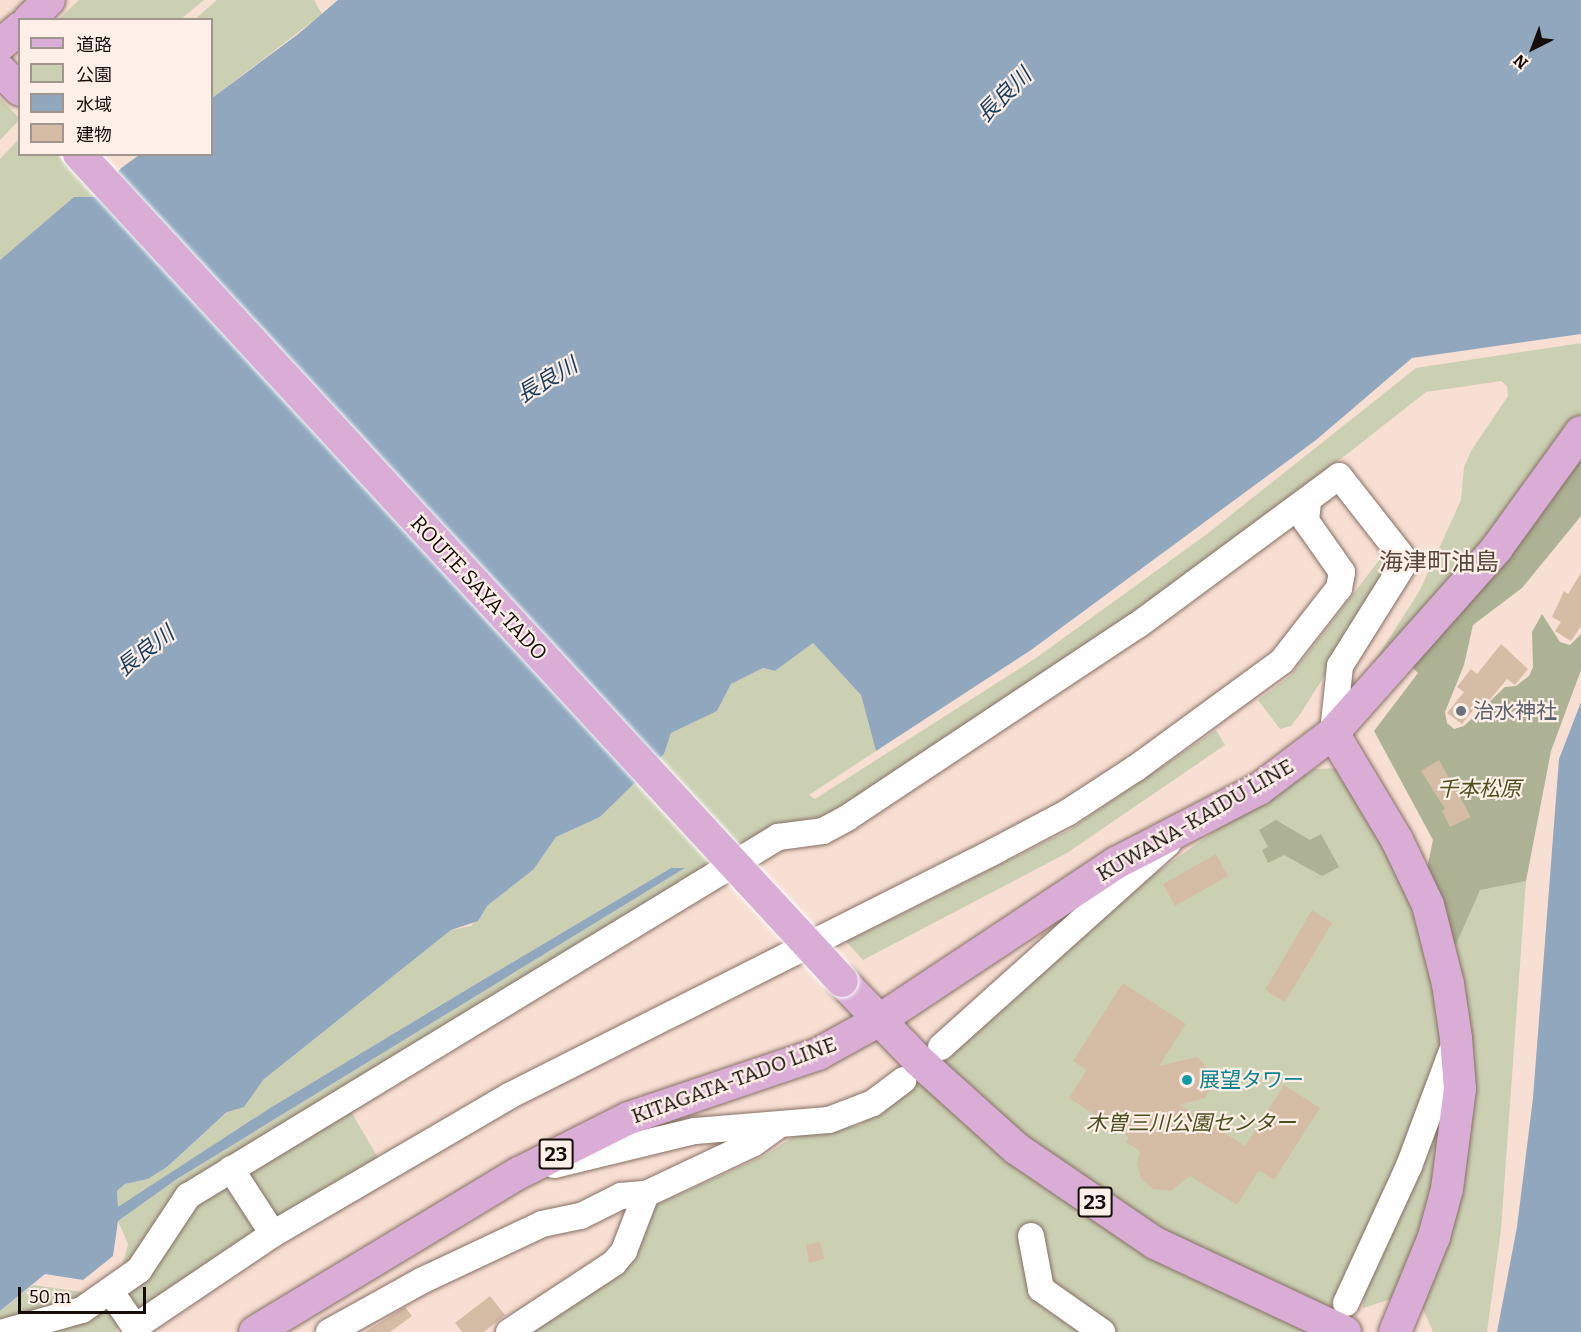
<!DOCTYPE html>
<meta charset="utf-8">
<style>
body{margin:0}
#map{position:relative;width:1581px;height:1332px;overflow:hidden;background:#f8dfd3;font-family:Bitter,"Noto Sans JP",serif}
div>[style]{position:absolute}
.green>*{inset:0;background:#cbd0b3}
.forest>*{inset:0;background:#acb293}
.water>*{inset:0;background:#90a7be}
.building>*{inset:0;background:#d5bca5}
.roads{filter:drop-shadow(0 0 2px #856f64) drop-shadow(0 0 2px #856f64)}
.minor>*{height:26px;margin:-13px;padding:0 13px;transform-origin:13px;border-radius:13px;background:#fff}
.major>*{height:32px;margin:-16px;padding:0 16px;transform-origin:16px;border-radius:16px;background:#d9add6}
.bridges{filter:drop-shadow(0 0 2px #fff) drop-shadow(0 0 2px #fff)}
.major-bridge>*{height:32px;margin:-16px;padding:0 16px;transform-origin:16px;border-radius:16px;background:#d9add6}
.dots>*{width:16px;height:16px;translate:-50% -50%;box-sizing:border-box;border:3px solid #feefe8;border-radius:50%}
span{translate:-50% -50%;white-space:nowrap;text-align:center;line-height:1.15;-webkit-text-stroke:4.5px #feefe8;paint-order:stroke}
.shield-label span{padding:2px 4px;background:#feefe8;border:2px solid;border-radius:4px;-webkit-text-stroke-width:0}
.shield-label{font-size:20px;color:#150d09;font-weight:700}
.street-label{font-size:21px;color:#150d09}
.worship-label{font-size:21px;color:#5b616d}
.left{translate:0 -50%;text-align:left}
.park-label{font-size:21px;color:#49501d;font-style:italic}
.culture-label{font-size:21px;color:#0d838f}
.water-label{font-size:22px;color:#183e5f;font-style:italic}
.quarter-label{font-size:24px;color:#58453b}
.legend{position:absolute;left:18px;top:18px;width:195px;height:138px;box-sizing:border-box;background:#feefe8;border:2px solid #a1958f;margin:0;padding:8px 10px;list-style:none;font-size:18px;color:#150d09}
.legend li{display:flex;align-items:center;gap:12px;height:30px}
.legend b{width:30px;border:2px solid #a1958f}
.north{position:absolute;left:1503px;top:18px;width:60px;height:60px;-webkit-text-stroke:4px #feefe8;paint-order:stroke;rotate:222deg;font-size:16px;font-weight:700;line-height:24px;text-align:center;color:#150d09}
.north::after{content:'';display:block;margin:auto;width:21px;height:27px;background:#150d09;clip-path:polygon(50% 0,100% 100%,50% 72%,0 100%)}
.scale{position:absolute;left:18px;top:1287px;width:128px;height:27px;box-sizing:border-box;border:3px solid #150d09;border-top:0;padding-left:8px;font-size:18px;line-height:21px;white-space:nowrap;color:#150d09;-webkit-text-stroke:4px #feefe8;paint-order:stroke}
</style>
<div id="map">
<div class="green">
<i style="clip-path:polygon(79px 0,204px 0,181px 19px,59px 19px)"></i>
<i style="clip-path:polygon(217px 0,314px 0,322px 14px,212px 98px,212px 20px,194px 20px)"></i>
<i style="clip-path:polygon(0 98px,20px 119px,0 140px)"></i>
<i style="clip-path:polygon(19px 139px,20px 154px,57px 155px,98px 197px,74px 197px,0 260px,0 159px)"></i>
<i style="clip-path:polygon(1581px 343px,1581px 414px,1497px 531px,1371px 667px,1420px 590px,1461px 500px,1464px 467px,1471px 451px,1508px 396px,1507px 386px,1501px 381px,1426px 392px,1220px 554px,912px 768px,182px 1190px,126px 1268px,123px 1263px,128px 1244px,118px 1221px,177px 1179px,685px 868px,671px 868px,481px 981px,270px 1108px,118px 1208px,117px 1191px,125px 1184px,148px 1179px,167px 1167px,263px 1080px,451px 930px,471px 926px,487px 906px,534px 869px,556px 837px,600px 817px,664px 754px,671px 733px,717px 711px,731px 684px,763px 668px,775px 671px,813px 643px,861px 695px,876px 751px,809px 795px,815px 799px,1036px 658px,1207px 534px,1416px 368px)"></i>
<i style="clip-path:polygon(1380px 559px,1389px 562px,1390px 571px,1301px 713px,1291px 726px,1280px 729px,1258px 700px,1291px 675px)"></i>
<i style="clip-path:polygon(1216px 730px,1225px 745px,1067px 853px,863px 960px,842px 937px,849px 934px,854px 938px,1069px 830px)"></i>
<i style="clip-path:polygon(1339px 768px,1423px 912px,1444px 1010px,1438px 1060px,1329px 1332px,527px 1332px,631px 1261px,649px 1208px,764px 1156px,793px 1137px,860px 1125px,1013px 1001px,1127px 893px,1228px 822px,1315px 769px)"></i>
<i style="clip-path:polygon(1526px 881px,1501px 1230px,1487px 1332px,1433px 1332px,1420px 1302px,1446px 1238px,1452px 954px,1480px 889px)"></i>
<i style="clip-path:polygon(1450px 1079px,1439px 1182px,1398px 1297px,1363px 1308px,1364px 1292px)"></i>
<i style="clip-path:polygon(349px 1108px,381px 1163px,281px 1223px,243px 1170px)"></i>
<i style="clip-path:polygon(226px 1180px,264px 1230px,142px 1316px,125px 1291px,180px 1218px)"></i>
<i style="clip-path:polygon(33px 1285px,89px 1293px,78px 1301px,0 1325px,0 1311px)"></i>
<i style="clip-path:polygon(108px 1306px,122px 1319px,116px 1332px,25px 1332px)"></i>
</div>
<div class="forest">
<i style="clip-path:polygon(1581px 450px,1581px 516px,1522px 588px,1473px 625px,1464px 665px,1445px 712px,1447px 723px,1454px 729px,1464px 726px,1505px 687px,1516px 686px,1529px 676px,1533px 667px,1532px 632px,1542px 614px,1560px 642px,1570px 645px,1581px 634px,1581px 670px,1551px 751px,1526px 881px,1480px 890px,1452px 954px,1426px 873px,1433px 840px,1374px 731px,1418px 673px,1412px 667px)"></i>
<i style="clip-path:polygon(1276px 820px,1310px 840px,1321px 834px,1339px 867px,1322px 876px,1284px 855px,1268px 863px,1262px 850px,1268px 847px,1259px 830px)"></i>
</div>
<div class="water">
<i style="clip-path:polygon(338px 0,1581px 0,1581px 334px,1412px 358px,1316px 440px,1031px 650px,876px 751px,861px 695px,813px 643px,775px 671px,763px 668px,731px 684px,717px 711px,671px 733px,664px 754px,600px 817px,556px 837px,534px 869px,487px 906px,478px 921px,451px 930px,263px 1080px,244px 1107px,227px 1112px,167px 1167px,148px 1179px,125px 1184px,117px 1191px,118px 1207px,270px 1108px,481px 981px,671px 868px,685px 868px,177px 1179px,118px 1221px,113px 1256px,83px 1280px,45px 1274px,0 1311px,0 260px,74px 197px,98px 197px,120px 169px,139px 155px,212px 154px,212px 98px,297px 35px)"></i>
<i style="clip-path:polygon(1581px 702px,1581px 1332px,1497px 1332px,1517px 1227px,1533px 1098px,1559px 759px)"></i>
</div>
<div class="building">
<i style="clip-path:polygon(1581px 573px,1581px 626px,1571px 641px,1555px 631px,1561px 622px,1552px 617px,1564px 591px,1568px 594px)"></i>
<i style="clip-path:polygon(1501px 644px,1528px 669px,1515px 685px,1507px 679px,1483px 708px,1478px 704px,1462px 724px,1447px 713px,1464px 692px,1457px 687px,1471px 669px,1477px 674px)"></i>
<i style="clip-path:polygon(1439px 760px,1471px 817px,1450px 827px,1442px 811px,1445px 809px,1421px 771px)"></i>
<i style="clip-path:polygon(1216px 854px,1228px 876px,1175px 906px,1163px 884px)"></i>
<i style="clip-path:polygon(1312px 910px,1332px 923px,1285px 1002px,1265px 990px)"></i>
<i style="clip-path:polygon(1123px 983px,1186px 1024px,1159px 1066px,1197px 1057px,1205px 1065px,1210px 1089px,1205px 1098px,1180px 1105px,1245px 1146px,1284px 1085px,1320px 1108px,1274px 1180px,1259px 1170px,1237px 1205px,1190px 1176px,1171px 1191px,1153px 1189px,1141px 1179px,1137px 1164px,1140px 1151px,1126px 1142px,1129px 1137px,1069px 1098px,1087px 1070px,1073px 1061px)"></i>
<i style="clip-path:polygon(820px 1242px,824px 1259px,809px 1263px,806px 1245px)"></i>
<i style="clip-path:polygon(490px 1296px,505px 1315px,484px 1332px,462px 1332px,455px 1323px)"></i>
<i style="clip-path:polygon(405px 1307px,412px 1316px,390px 1332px,365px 1332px)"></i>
</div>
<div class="roads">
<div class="minor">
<i style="left:941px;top:1047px;width:305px;rotate:-41.9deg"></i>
<i style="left:554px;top:1165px;width:145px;rotate:-13.6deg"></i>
<i style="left:695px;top:1131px;width:134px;rotate:-4.7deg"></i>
<i style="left:829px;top:1120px;width:47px;rotate:-21.1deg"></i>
<i style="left:873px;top:1103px;width:38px;rotate:-37deg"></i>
<i style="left:231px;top:1169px;width:77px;rotate:57.1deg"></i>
<i style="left:1031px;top:1236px;width:54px;rotate:79.3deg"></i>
<i style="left:1041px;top:1289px;width:75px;rotate:35.2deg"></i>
<i style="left:111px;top:1292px;width:42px;rotate:55.6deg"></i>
<i style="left:135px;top:1327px;width:166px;rotate:-34deg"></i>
<i style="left:273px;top:1234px;width:273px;rotate:-30.3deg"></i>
<i style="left:509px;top:1096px;width:542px;rotate:-26.75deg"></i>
<i style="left:993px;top:852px;width:84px;rotate:-27.8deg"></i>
<i style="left:1067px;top:813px;width:82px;rotate:-33.1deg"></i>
<i style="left:1136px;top:768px;width:181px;rotate:-36.2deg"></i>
<i style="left:1282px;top:661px;width:93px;rotate:-52deg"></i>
<i style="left:1339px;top:588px;width:16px;rotate:-79deg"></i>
<i style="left:1342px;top:572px;width:62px;rotate:-125.2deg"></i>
<i style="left:1306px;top:521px;width:20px;rotate:-84deg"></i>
<i style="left:1346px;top:1303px;width:151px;rotate:-65.3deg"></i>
<i style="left:1409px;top:1166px;width:131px;rotate:-69.5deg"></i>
<i style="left:4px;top:1332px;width:81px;rotate:-15.8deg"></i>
<i style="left:82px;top:1310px;width:70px;rotate:-35.1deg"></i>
<i style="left:139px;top:1270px;width:89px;rotate:-56.5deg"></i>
<i style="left:188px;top:1196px;width:691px;rotate:-31.32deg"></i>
<i style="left:778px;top:837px;width:45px;rotate:-7.6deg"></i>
<i style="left:823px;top:831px;width:27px;rotate:-28deg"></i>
<i style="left:847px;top:818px;width:349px;rotate:-33.6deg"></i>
<i style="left:1138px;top:625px;width:250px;rotate:-36.5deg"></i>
<i style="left:1339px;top:476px;width:105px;rotate:51.9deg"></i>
<i style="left:1404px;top:559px;width:6px;rotate:99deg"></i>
<i style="left:1403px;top:565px;width:119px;rotate:122deg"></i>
<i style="left:1340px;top:666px;width:67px;rotate:96deg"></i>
<i style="left:329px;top:1332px;width:105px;rotate:-29deg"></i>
<i style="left:421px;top:1281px;width:134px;rotate:-25.2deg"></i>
<i style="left:542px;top:1224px;width:40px;rotate:-12deg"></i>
<i style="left:581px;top:1216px;width:45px;rotate:-26.6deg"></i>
<i style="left:621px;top:1196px;width:25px;rotate:-5deg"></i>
<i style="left:509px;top:1332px;width:126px;rotate:-33.3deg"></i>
<i style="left:614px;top:1263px;width:16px;rotate:-50deg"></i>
<i style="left:624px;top:1251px;width:61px;rotate:-68.9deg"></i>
<i style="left:646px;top:1194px;width:119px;rotate:-25.3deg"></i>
<i style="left:754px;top:1143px;width:29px;rotate:-36deg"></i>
</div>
<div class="major">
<i style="left:29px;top:20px;width:28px;rotate:-45deg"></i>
<i style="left:0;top:45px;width:26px;rotate:-40deg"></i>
<i style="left:0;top:70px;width:28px;rotate:45deg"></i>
<i style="left:1333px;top:733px;width:125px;rotate:59.1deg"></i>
<i style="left:1397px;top:840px;width:72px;rotate:64.5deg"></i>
<i style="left:1428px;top:905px;width:81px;rotate:75.8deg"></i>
<i style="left:1448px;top:984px;width:55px;rotate:81.6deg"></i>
<i style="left:1456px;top:1038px;width:51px;rotate:85.5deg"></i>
<i style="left:1460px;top:1089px;width:101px;rotate:97.4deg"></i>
<i style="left:1447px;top:1189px;width:50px;rotate:105.2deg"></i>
<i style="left:1434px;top:1237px;width:103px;rotate:112.3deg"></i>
<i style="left:842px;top:981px;width:110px;rotate:46.1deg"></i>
<i style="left:918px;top:1060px;width:133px;rotate:42deg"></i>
<i style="left:1017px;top:1149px;width:167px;rotate:34.3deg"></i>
<i style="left:1155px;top:1243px;width:210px;rotate:25.1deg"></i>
<i style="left:255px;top:1332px;width:308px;rotate:-31.1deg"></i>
<i style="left:519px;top:1173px;width:123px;rotate:-26.6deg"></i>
<i style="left:629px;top:1118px;width:200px;rotate:-18.7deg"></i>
<i style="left:818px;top:1054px;width:68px;rotate:-28.8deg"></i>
<i style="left:878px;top:1021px;width:286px;rotate:-33.6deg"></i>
<i style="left:1116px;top:863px;width:161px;rotate:-27.4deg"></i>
<i style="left:1259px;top:789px;width:93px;rotate:-37.1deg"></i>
<i style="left:1333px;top:733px;width:247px;rotate:-48.4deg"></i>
<i style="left:1497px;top:548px;width:143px;rotate:-54.1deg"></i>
</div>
</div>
<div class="bridges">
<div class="major-bridge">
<i style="left:79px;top:154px;width:1125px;rotate:47.31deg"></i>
</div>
</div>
<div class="dots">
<i style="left:1461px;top:711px;background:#6b7280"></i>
<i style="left:1187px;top:1080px;background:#0f9aa8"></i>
</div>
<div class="shield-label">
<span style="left:556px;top:1154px">23</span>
<span style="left:1095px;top:1202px">23</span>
</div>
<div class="street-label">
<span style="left:479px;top:588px;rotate:47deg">ROUTE SAYA-TADO</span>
<span style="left:1195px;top:820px;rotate:-30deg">KUWANA-KAIDU LINE</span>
<span style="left:734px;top:1080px;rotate:-20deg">KITAGATA-TADO LINE</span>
</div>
<div class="worship-label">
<span class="left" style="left:1473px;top:711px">治水神社</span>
</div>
<div class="park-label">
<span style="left:1479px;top:789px">千本松原</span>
<span style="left:1191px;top:1123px">木曽三川公園センター</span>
</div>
<div class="culture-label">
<span class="left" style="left:1199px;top:1080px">展望タワー</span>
</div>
<div class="water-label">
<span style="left:1004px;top:95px;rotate:-45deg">長良川</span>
<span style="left:547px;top:380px;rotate:-31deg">長良川</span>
<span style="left:145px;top:651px;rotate:-38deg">長良川</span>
</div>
<div class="quarter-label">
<span style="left:1439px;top:563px">海津町油島</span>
</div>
<ul class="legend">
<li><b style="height:8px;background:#d9add6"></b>道路</li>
<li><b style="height:16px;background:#cbd0b3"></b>公園</li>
<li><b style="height:16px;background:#90a7be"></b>水域</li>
<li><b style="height:16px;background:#d5bca5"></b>建物</li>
</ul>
<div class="north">N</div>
<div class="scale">50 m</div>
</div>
